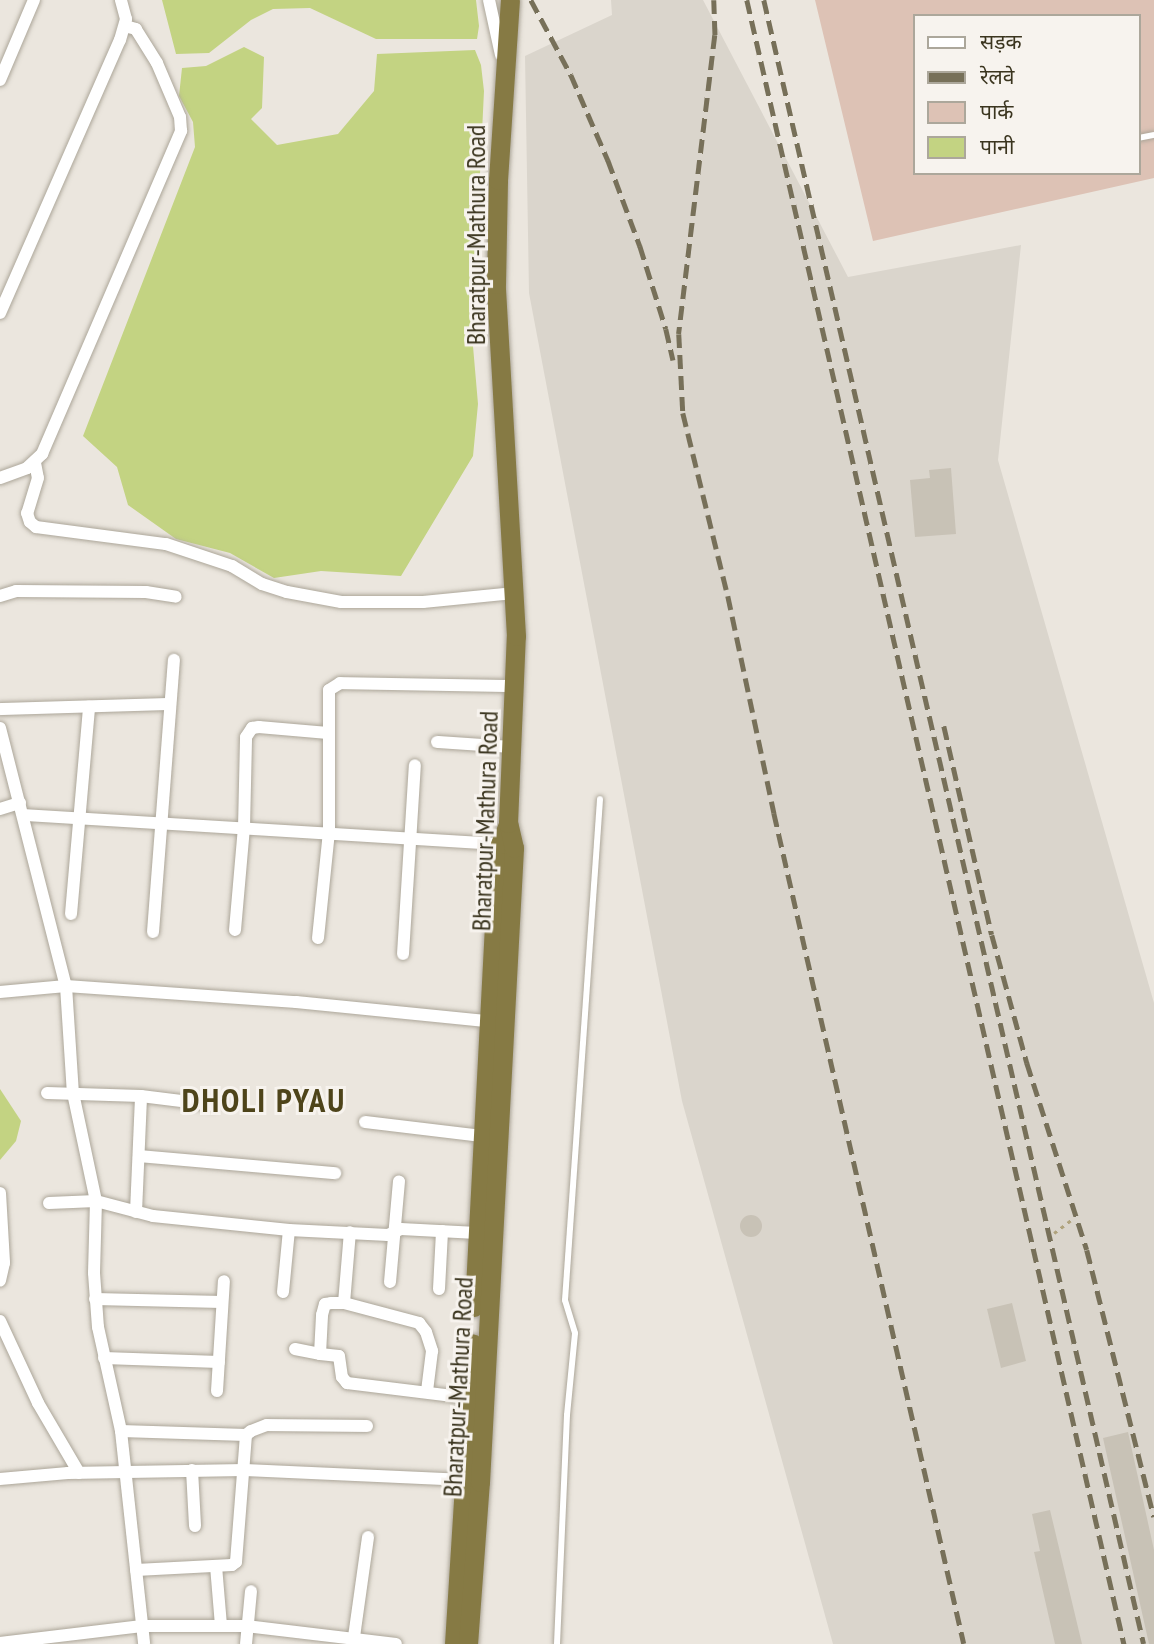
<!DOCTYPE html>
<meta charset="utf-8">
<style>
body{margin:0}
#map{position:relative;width:1154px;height:1644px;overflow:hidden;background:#ebe6de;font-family:"PT Sans Narrow","Noto Sans Devanagari",sans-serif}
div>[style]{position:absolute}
.built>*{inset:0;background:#dad5cc}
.green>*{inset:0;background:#ddc2b5}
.water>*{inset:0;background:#c3d382}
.building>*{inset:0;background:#c8c2b6}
.round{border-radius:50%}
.path>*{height:2.5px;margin-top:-1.25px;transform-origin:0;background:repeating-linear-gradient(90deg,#b0a37d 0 3.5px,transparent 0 8.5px)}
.roads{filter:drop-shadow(0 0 2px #aca699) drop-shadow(0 0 2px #aca699)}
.service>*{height:6px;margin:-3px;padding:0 3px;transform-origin:3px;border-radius:3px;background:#fff}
.minor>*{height:12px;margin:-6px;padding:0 6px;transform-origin:6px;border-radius:6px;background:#fff}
.trunk>*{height:19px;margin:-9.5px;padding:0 9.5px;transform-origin:9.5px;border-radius:9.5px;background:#867a44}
.rail>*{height:4.5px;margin-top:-2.25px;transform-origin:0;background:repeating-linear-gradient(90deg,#777059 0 14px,transparent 0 21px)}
span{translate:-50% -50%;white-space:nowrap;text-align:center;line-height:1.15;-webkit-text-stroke:6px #f7f3ee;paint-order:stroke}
.street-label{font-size:26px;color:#3b351f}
.district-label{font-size:33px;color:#4e441a;font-weight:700;letter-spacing:2px}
.legend{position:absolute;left:913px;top:14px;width:228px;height:161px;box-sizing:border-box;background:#f7f3ee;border:2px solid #aca79b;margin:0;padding:9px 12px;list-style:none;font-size:21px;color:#3b351f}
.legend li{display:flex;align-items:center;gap:14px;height:35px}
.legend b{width:35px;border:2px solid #aca79b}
</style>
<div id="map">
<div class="built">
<i style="clip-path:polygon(611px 0,703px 0,848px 277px,1021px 245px,998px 460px,1154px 1003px,1154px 1644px,833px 1644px,682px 1101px,529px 293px,525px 56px,612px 15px)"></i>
</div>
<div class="green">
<i style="clip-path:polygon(evenodd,815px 0,1154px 0,1154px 178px,873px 241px,815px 0,914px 16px,1138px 16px,1138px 173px,914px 173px,914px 16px)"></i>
</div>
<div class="water">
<i style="clip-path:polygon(162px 0,476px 0,479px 26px,477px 39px,376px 39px,310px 8px,273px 9px,251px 20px,209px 53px,176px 54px)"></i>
<i style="clip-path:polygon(244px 47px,264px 57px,262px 108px,251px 119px,277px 145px,338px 134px,374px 91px,377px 54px,475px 50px,481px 65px,484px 91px,475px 277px,469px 300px,478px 404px,473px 456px,401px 576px,321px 571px,274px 578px,230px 553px,176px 539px,128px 505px,117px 467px,83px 436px,195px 147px,193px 122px,179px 96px,182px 68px,206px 66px)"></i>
<i style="clip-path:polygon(0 1089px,21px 1121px,16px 1141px,0 1160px)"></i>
</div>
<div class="building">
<i style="clip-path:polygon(951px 468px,956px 534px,915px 537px,910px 480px,930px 478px,929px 470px)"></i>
<i class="round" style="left:740px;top:1215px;width:22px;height:22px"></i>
<i style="clip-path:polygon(1012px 1303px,1026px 1361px,1001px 1368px,987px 1309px)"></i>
<i style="clip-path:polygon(1128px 1432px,1154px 1550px,1154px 1644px,1149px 1644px,1103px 1438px)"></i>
<i style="clip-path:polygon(1050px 1510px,1082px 1644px,1055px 1644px,1034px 1552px,1040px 1551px,1032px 1514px)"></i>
</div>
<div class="path">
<i style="left:1054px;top:1233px;width:21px;rotate:-37deg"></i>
</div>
<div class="roads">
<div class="service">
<i style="left:1138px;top:138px;width:16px;rotate:-11deg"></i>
<i style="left:557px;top:1644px;width:229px;rotate:-87.5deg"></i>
<i style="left:567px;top:1415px;width:82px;rotate:-84.4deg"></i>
<i style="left:575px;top:1333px;width:34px;rotate:-107deg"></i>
<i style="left:565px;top:1300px;width:502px;rotate:-86deg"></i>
</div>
<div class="minor">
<i style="left:489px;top:0;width:56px;rotate:77.7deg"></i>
<i style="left:0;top:80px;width:87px;rotate:-67deg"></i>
<i style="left:0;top:313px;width:298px;rotate:-66.3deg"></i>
<i style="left:120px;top:40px;width:22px;rotate:-74deg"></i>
<i style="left:126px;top:19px;width:20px;rotate:-105deg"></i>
<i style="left:35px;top:463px;width:15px;rotate:79deg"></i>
<i style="left:38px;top:478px;width:37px;rotate:107deg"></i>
<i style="left:27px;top:513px;width:9px;rotate:72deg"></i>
<i style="left:30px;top:522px;width:8px;rotate:40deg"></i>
<i style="left:36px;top:527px;width:131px;rotate:7.5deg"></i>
<i style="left:166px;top:544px;width:70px;rotate:18.4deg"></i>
<i style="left:232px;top:566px;width:35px;rotate:31deg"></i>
<i style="left:262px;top:584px;width:26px;rotate:18deg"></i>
<i style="left:287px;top:592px;width:55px;rotate:10.5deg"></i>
<i style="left:341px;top:602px;width:82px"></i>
<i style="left:423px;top:602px;width:91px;rotate:-5.6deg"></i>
<i style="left:0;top:478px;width:29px;rotate:-20deg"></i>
<i style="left:27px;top:468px;width:21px;rotate:-43deg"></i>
<i style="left:42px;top:454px;width:352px;rotate:-66.7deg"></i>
<i style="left:181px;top:131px;width:14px;rotate:-94deg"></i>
<i style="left:180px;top:117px;width:59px;rotate:-113.1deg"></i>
<i style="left:157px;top:63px;width:40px;rotate:-122deg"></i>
<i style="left:136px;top:29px;width:11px;rotate:-165deg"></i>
<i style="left:0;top:596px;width:17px;rotate:-17deg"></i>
<i style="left:16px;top:591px;width:130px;rotate:0.4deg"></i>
<i style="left:146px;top:592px;width:30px;rotate:9deg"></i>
<i style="left:0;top:709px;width:170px;rotate:-1.7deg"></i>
<i style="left:0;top:728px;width:266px;rotate:75.7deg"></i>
<i style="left:66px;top:986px;width:107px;rotate:86.3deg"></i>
<i style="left:73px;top:1093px;width:110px;rotate:78deg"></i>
<i style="left:96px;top:1201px;width:72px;rotate:91.6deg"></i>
<i style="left:94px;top:1273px;width:54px;rotate:85.8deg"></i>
<i style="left:98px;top:1327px;width:107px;rotate:77.5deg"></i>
<i style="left:121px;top:1431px;width:214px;rotate:83.8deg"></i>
<i style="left:437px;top:742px;width:76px;rotate:3.8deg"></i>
<i style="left:0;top:809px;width:21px;rotate:-17deg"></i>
<i style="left:24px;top:815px;width:477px;rotate:3.5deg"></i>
<i style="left:71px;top:914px;width:208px;rotate:-85deg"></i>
<i style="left:235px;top:930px;width:102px;rotate:-85deg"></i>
<i style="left:244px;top:828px;width:91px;rotate:-88.7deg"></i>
<i style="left:246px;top:737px;width:11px;rotate:-56deg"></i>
<i style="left:252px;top:728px;width:7px;rotate:-8deg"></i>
<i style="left:259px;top:727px;width:69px;rotate:5deg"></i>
<i style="left:153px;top:932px;width:273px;rotate:-85.6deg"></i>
<i style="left:318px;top:938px;width:107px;rotate:-84.1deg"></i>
<i style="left:329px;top:832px;width:142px;rotate:-90deg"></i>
<i style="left:329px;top:690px;width:13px;rotate:-32deg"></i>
<i style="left:340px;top:683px;width:175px;rotate:1deg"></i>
<i style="left:403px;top:954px;width:189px;rotate:-86.4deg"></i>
<i style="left:0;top:992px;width:66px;rotate:-5.2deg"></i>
<i style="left:66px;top:986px;width:231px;rotate:4deg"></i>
<i style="left:296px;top:1002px;width:193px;rotate:5.7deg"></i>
<i style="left:47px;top:1093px;width:94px;rotate:1.8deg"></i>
<i style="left:141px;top:1096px;width:73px;rotate:7.1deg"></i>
<i style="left:365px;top:1122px;width:118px;rotate:6.8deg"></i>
<i style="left:139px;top:1156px;width:197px;rotate:5deg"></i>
<i style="left:0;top:1193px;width:70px;rotate:86.7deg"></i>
<i style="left:4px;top:1263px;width:18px;rotate:103deg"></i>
<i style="left:49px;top:1203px;width:47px;rotate:-2.4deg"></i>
<i style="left:96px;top:1201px;width:59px;rotate:14.7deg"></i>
<i style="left:153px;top:1216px;width:137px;rotate:5.9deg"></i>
<i style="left:289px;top:1230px;width:99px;rotate:2.9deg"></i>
<i style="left:388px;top:1235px;width:14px;rotate:-25deg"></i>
<i style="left:401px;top:1229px;width:76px;rotate:3deg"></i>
<i style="left:136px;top:1212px;width:116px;rotate:-87.5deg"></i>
<i style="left:390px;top:1282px;width:101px;rotate:-84.9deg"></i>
<i style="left:439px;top:1289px;width:58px;rotate:-87deg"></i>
<i style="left:283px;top:1292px;width:62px;rotate:-84.5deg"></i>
<i style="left:95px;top:1299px;width:127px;rotate:1.4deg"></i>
<i style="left:344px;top:1303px;width:71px;rotate:-85.2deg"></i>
<i style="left:0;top:1321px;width:90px;rotate:65.1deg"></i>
<i style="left:38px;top:1403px;width:81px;rotate:59.6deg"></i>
<i style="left:295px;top:1349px;width:25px;rotate:11deg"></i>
<i style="left:320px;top:1354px;width:39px;rotate:-87deg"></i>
<i style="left:322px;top:1315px;width:11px;rotate:-75deg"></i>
<i style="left:325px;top:1304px;width:6px;rotate:-9deg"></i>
<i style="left:331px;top:1303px;width:13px"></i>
<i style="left:344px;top:1303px;width:78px;rotate:14.9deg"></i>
<i style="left:419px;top:1323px;width:11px;rotate:52deg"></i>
<i style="left:426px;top:1332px;width:20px;rotate:72deg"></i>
<i style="left:432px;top:1351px;width:40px;rotate:97.1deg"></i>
<i style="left:320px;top:1354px;width:19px;rotate:6deg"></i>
<i style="left:339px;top:1356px;width:21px;rotate:82deg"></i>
<i style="left:342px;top:1377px;width:8px;rotate:50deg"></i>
<i style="left:347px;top:1383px;width:123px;rotate:7deg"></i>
<i style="left:104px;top:1358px;width:115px;rotate:2deg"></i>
<i style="left:217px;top:1391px;width:110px;rotate:-86.4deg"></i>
<i style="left:121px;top:1431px;width:125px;rotate:1.8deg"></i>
<i style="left:192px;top:1470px;width:56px;rotate:86.9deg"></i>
<i style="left:0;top:1479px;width:68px;rotate:-5deg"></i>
<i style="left:68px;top:1473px;width:177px;rotate:-1deg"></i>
<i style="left:245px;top:1470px;width:221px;rotate:2.6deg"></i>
<i style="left:216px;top:1566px;width:60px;rotate:85.2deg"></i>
<i style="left:136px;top:1570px;width:96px;rotate:-3deg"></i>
<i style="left:232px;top:1565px;width:5px;rotate:-37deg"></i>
<i style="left:236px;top:1562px;width:127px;rotate:-85.5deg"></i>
<i style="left:246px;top:1435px;width:6px;rotate:-39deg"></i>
<i style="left:251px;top:1431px;width:17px;rotate:-21deg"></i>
<i style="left:267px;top:1425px;width:100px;rotate:0.6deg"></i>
<i style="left:0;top:1643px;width:143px;rotate:-6.8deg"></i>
<i style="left:142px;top:1626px;width:104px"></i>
<i style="left:246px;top:1626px;width:151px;rotate:6.8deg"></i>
<i style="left:246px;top:1644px;width:53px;rotate:-84.6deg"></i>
<i style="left:353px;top:1644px;width:108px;rotate:-82deg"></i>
</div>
<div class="trunk">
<i style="left:474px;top:1307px;width:420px;rotate:-87deg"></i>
<i style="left:496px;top:888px;width:44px;rotate:-84.8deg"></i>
<i style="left:500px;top:844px;width:22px;rotate:-68deg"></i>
<i style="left:454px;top:1644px;width:301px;rotate:-86.4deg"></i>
<i style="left:468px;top:1644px;width:162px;rotate:-85.8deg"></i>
<i style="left:480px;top:1482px;width:635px;rotate:-86.93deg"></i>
<i style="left:514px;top:848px;width:26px;rotate:-103deg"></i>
<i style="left:508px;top:823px;width:187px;rotate:-87.6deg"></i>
<i style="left:516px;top:636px;width:353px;rotate:-93.3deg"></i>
<i style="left:496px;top:284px;width:104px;rotate:-88.9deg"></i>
<i style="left:498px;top:180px;width:180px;rotate:-86.2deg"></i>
</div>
</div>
<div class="rail">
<i style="left:531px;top:0;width:85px;rotate:61.9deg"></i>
<i style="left:571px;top:75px;width:93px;rotate:66.5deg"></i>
<i style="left:608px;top:160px;width:92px;rotate:69.6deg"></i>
<i style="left:640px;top:246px;width:87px;rotate:72.6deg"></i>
<i style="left:666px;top:329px;width:32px;rotate:77deg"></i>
<i style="left:714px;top:0;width:35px;rotate:88deg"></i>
<i style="left:715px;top:35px;width:301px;rotate:96.9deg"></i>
<i style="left:679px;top:334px;width:79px;rotate:87.1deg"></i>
<i style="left:683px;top:413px;width:188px;rotate:76.2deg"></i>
<i style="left:728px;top:596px;width:222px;rotate:78deg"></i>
<i style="left:774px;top:813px;width:852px;rotate:77.12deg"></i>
<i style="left:747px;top:0;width:1687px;rotate:77.08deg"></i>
<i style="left:764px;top:0;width:1687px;rotate:76.99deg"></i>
<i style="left:944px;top:726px;width:214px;rotate:77.1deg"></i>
<i style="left:992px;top:935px;width:133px;rotate:74.7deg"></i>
<i style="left:1027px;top:1063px;width:196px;rotate:72.2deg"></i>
<i style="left:1087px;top:1250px;width:275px;rotate:75.9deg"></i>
</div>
<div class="street-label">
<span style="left:476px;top:235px;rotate:-90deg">Bharatpur-Mathura Road</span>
<span style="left:485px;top:821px;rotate:-88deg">Bharatpur-Mathura Road</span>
<span style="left:458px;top:1387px;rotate:-87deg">Bharatpur-Mathura Road</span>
</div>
<div class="district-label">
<span style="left:264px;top:1100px">DHOLI PYAU</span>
</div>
<ul class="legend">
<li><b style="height:9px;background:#fff"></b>सड़क</li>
<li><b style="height:9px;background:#777059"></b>रेलवे</li>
<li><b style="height:19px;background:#ddc2b5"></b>पार्क</li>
<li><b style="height:19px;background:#c3d382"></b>पानी</li>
</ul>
</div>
